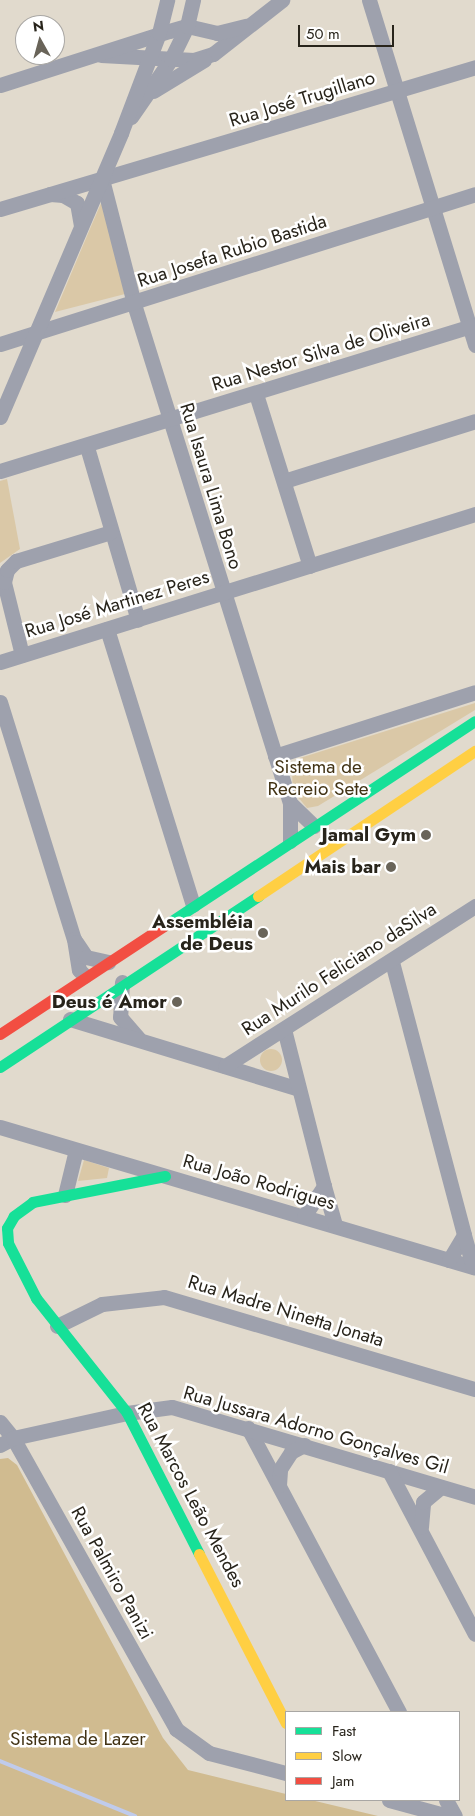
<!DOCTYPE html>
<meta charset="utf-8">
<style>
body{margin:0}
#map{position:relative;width:475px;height:1816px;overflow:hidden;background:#e1dacd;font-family:Jost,sans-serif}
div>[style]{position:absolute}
.green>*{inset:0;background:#dac8a7}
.round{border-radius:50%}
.forest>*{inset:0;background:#d0bb90}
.stream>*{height:4px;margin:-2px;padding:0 2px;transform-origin:2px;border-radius:2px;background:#c0cbeb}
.street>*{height:15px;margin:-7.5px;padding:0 7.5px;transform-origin:7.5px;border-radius:7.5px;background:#9ea1ad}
.fast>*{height:11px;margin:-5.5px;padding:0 5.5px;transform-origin:5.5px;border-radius:5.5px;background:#16e098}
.slow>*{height:11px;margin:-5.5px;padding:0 5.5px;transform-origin:5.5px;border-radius:5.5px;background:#ffcf43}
.jam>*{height:11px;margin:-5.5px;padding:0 5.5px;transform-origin:5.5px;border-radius:5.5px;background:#f24e42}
.dots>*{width:14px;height:14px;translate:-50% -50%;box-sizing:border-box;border:2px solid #fff;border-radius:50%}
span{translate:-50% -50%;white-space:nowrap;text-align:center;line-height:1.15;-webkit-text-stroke:5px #fff;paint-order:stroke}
.street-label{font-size:19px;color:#28241b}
.park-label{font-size:19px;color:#423315}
.poi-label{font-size:19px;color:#28241b;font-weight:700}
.right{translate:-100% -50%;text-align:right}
.legend{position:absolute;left:285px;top:1711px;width:175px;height:90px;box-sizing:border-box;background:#fff;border:1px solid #a9a7a4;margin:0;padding:6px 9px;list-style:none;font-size:15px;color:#28241b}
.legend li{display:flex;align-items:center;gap:10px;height:25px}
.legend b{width:25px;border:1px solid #a9a7a4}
.north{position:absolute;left:15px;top:15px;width:50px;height:50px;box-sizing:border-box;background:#fff;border:1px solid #a9a7a4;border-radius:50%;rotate:353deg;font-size:14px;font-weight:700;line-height:20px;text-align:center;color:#28241b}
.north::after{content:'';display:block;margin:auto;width:18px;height:22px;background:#696459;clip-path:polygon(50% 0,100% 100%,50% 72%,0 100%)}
.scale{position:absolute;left:298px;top:25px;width:96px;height:22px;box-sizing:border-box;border:2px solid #28241b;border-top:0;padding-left:6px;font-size:15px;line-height:18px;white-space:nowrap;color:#28241b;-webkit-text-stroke:4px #fff;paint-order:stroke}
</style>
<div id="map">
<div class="green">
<i style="clip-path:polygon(102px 201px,125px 294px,55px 312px,92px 224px)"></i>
<i style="clip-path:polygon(7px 479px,20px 549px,0 563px,0 481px)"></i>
<i style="clip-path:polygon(475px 703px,475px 710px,318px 806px,307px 808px,293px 791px,292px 772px,300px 758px)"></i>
<i class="round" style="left:260px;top:1049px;width:22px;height:22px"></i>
<i style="clip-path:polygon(84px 1160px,109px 1168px,107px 1178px,78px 1181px)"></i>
</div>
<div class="forest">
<i style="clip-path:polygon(8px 1458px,17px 1465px,163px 1738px,188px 1770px,286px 1794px,286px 1800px,311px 1800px,378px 1816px,0 1816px,0 1459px)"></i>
</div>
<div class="stream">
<i style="left:0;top:1761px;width:146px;rotate:22.2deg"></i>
</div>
<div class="street">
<i style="left:369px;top:0;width:361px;rotate:72.9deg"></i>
<i style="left:101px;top:55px;width:93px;rotate:3.1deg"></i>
<i style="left:194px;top:60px;width:20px;rotate:-18deg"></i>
<i style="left:213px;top:54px;width:88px;rotate:-38deg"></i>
<i style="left:0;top:85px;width:177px;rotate:-17.7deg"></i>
<i style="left:169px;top:31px;width:19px;rotate:-16deg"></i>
<i style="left:187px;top:26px;width:31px;rotate:13deg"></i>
<i style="left:217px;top:33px;width:30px;rotate:-14deg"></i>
<i style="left:153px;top:91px;width:60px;rotate:-31.3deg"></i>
<i style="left:131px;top:117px;width:70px;rotate:-55.4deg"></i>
<i style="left:171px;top:59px;width:37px;rotate:-64deg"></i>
<i style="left:187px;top:26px;width:27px;rotate:-77deg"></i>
<i style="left:102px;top:179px;width:129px;rotate:75.6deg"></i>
<i style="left:134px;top:304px;width:523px;rotate:72.64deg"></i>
<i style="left:290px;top:803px;width:38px;rotate:90deg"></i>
<i style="left:50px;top:194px;width:13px;rotate:4deg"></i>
<i style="left:63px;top:195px;width:16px;rotate:30deg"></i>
<i style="left:77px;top:203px;width:22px;rotate:80deg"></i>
<i style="left:0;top:209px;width:496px;rotate:-16.6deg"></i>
<i style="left:0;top:344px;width:498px;rotate:-17.5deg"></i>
<i style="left:256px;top:394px;width:180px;rotate:72.6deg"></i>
<i style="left:0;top:417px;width:309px;rotate:-66.9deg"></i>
<i style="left:121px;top:133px;width:107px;rotate:-69.2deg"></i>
<i style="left:159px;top:33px;width:34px;rotate:-76deg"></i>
<i style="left:87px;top:447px;width:180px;rotate:73.6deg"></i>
<i style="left:0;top:471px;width:497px;rotate:-17.1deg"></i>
<i style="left:284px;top:481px;width:200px;rotate:-17.4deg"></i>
<i style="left:107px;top:629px;width:289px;rotate:72.7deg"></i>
<i style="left:22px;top:655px;width:75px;rotate:-103.9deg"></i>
<i style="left:4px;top:582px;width:12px;rotate:-76deg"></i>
<i style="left:7px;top:570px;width:13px;rotate:-45deg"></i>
<i style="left:16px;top:561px;width:99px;rotate:-17deg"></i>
<i style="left:0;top:662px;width:498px;rotate:-17.3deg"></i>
<i style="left:0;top:702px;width:248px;rotate:72.7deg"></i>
<i style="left:74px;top:939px;width:31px;rotate:81deg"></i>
<i style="left:79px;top:970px;width:8px;rotate:45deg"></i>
<i style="left:275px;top:756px;width:210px;rotate:-17.7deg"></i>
<i style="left:290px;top:803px;width:33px;rotate:44deg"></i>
<i style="left:76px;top:942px;width:18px;rotate:56deg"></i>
<i style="left:86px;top:957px;width:23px;rotate:13deg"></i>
<i style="left:392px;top:962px;width:282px;rotate:75.2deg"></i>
<i style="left:122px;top:982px;width:35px;rotate:93deg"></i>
<i style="left:120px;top:1017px;width:28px;rotate:49deg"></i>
<i style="left:70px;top:1019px;width:239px;rotate:17deg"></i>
<i style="left:284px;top:1029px;width:162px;rotate:75.7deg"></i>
<i style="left:225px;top:1066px;width:297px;rotate:-32.6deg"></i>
<i style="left:0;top:1127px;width:495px;rotate:16.5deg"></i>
<i style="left:65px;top:1195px;width:46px;rotate:-76.3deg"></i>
<i style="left:304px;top:1216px;width:36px;rotate:-56deg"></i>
<i style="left:324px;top:1186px;width:41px;rotate:74.2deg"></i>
<i style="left:449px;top:1260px;width:29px;rotate:-59deg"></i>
<i style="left:464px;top:1235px;width:33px;rotate:74deg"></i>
<i style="left:57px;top:1326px;width:50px;rotate:-26.1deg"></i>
<i style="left:102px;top:1304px;width:62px;rotate:-6.4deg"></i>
<i style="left:164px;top:1297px;width:324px;rotate:16.5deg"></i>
<i style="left:0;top:1422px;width:21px;rotate:51deg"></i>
<i style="left:13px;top:1438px;width:334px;rotate:60.7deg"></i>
<i style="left:176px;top:1729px;width:41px;rotate:36deg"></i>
<i style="left:209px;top:1753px;width:80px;rotate:14.6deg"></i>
<i style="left:248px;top:1428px;width:322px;rotate:62deg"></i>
<i style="left:0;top:1445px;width:15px;rotate:-28deg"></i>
<i style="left:13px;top:1438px;width:117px;rotate:-12.4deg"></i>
<i style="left:127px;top:1413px;width:45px;rotate:-7.6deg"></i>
<i style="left:172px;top:1407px;width:316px;rotate:16.5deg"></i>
<i style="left:389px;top:1471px;width:184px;rotate:62.2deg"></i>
<i style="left:279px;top:1485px;width:16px;rotate:-86deg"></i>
<i style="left:280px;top:1469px;width:20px;rotate:-57deg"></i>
<i style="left:291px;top:1452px;width:15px;rotate:-28deg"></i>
<i style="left:421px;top:1527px;width:25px;rotate:-85deg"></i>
<i style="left:423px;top:1502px;width:23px;rotate:-40deg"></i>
<i style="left:389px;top:1800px;width:61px;rotate:15.2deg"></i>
<i style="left:446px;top:1800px;width:18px;rotate:61deg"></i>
</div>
<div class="fast">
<i style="left:164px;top:926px;width:372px;rotate:-33.4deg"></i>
<i style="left:0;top:1067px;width:310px;rotate:-33.5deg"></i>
<i style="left:165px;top:1176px;width:135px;rotate:168.9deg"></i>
<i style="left:33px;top:1202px;width:24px;rotate:144deg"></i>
<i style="left:14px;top:1216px;width:14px;rotate:120deg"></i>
<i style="left:7px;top:1228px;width:15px;rotate:86deg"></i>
<i style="left:8px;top:1243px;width:62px;rotate:63deg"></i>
<i style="left:36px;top:1298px;width:147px;rotate:51.6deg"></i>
<i style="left:127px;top:1413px;width:158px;rotate:62.9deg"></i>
</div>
<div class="slow">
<i style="left:258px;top:896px;width:261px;rotate:-33.8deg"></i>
<i style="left:199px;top:1554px;width:190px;rotate:62.8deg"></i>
</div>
<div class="jam">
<i style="left:0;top:1034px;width:196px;rotate:-33.4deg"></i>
</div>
<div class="dots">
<i style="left:426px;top:835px;background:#696459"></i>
<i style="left:391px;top:867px;background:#696459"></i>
<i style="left:263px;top:933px;background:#696459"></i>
<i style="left:177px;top:1002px;background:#696459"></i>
</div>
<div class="street-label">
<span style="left:302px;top:99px;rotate:-17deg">Rua José Trugillano</span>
<span style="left:232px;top:251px;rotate:-18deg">Rua Josefa Rubio Bastida</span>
<span style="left:321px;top:352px;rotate:-17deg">Rua Nestor Silva de Oliveira</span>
<span style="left:211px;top:486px;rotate:73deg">Rua Isaura Lima Bono</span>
<span style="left:117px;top:604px;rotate:-17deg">Rua José Martinez Peres</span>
<span style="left:339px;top:969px;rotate:-33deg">Rua Murilo Feliciano daSilva</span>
<span style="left:259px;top:1182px;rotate:16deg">Rua João Rodrigues</span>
<span style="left:286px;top:1311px;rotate:17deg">Rua Madre Ninetta Jonata</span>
<span style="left:316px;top:1430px;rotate:16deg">Rua Jussara Adorno Gonçalves Gil</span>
<span style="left:191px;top:1495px;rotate:62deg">Rua Marcos Leão Mendes</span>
<span style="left:112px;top:1573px;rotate:61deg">Rua Palmiro Panizi</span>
</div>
<div class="park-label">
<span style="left:318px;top:778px">Sistema de<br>Recreio Sete</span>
<span style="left:78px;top:1739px">Sistema de Lazer</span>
</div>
<div class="poi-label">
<span class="right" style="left:416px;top:835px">Jamal Gym</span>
<span class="right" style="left:381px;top:867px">Mais bar</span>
<span class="right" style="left:253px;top:933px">Assembléia<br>de Deus</span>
<span class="right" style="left:167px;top:1002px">Deus é Amor</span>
</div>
<ul class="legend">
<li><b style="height:6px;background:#16e098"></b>Fast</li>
<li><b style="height:6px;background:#ffcf43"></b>Slow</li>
<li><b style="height:6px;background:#f24e42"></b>Jam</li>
</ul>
<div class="north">N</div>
<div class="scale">50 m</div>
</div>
